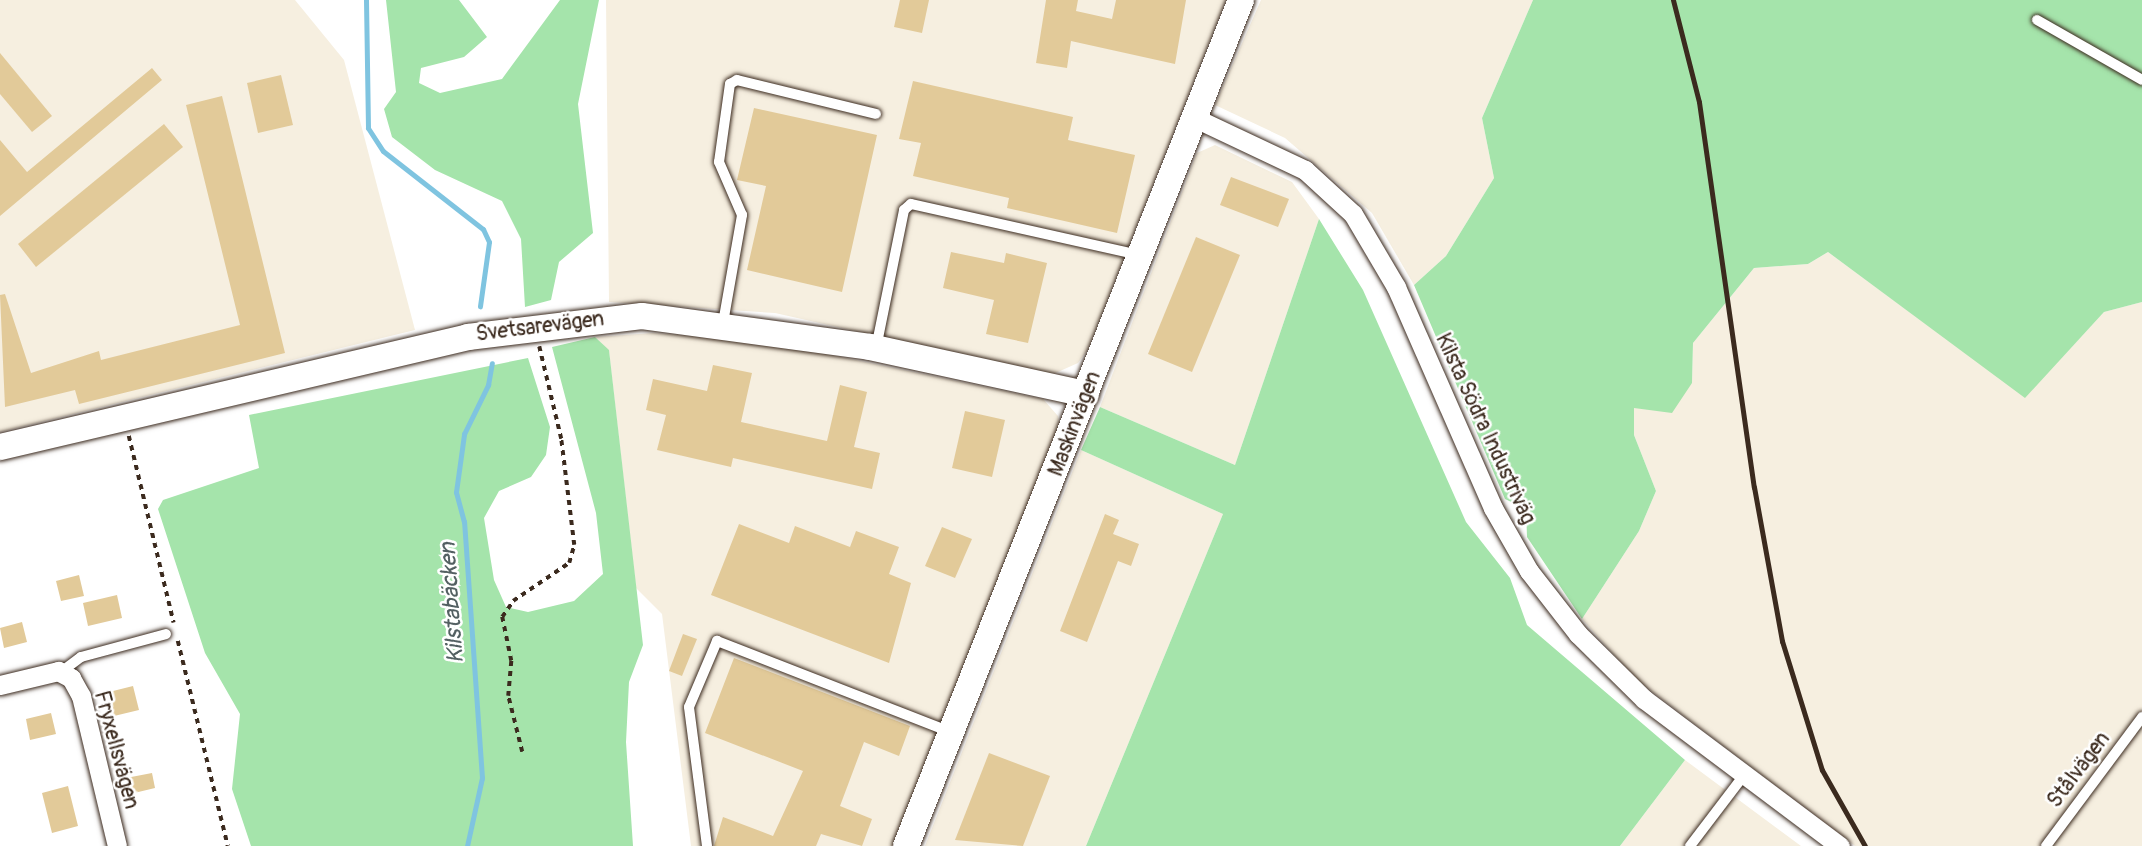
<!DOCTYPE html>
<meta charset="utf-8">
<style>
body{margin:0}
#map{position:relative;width:2142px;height:846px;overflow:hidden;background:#fff;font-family:Pangolin,sans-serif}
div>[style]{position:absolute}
.built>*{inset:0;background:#f6efe0}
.green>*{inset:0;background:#a5e4ab}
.stream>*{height:5px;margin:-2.5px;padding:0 2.5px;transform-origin:2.5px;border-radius:2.5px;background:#7fc4e0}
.building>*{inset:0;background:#e2ca99}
.path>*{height:3.5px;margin-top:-1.75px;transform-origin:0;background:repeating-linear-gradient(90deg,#3b2a1e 0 5px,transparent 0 10px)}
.roads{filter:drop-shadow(0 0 2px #3b2a1e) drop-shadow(0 0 2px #3b2a1e)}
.lane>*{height:10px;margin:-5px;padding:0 5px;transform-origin:5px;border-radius:5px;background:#fff}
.street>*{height:19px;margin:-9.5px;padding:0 9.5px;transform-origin:9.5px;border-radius:9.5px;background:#fff}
.secondary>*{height:26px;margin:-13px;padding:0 13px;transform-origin:13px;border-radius:13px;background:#fff}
.rail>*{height:5px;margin:-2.5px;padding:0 2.5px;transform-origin:2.5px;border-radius:2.5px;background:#3b2a1e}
span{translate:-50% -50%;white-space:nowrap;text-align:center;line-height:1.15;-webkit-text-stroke:5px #fff;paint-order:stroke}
.street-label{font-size:21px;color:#3b2a1e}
.water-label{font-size:23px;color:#536062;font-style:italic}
</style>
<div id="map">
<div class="built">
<i style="clip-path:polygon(0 0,295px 0,344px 60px,415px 330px,0 432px)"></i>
<i style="clip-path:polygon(606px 0,1226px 0,1088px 349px,1078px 363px,1051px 375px,775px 313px,609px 302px)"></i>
<i style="clip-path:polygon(1261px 0,1533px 0,1482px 118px,1494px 178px,1446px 256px,1414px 285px,1372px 213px,1285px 138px,1215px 105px)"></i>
<i style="clip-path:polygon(1215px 145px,1292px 182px,1319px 219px,1235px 465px,1100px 407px,1197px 153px)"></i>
<i style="clip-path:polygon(1828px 252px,2025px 397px,2104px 312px,2142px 302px,2142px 846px,1855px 846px,1637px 680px,1582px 619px,1639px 531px,1656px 491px,1634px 435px,1634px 408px,1692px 383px,1693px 343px,1754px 268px,1808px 264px)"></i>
<i style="clip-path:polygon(653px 333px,764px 341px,1043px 399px,1058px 416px,1060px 430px,893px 846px,691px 846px,662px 614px,636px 588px,609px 351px,595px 337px)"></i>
<i style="clip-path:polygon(1081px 450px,1223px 514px,1086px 846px,925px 846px)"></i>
<i style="clip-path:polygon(1685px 760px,1801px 846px,1620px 846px)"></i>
</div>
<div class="green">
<i style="clip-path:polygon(386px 0,459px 0,487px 37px,464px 57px,421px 68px,419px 83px,440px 93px,502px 79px,560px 0,599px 0,578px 104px,593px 233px,559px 262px,551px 300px,525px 307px,521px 239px,502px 201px,435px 170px,392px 137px,384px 109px,396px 92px)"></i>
<i style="clip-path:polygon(1533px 0,2142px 0,2142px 302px,2104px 312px,2025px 398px,1828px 252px,1808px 264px,1754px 268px,1693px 343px,1692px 383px,1672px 413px,1634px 408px,1634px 435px,1656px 491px,1639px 531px,1582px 619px,1527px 537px,1526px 509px,1505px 499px,1414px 285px,1446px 256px,1494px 178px,1482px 118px)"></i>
<i style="clip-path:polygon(1319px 219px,1363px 290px,1466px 522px,1510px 578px,1527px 625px,1685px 760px,1620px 846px,1086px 846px,1223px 514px,1081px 450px,1100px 407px,1235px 465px)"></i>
<i style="clip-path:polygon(595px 337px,609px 350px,643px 645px,629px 682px,626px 742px,633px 846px,251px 846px,232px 789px,240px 714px,205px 653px,158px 509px,163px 500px,259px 468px,249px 415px,528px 358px,550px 427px,546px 455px,531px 477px,499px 491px,484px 518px,494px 580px,506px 607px,528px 612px,574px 601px,603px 574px,596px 513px,552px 347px)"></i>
</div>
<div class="stream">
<i style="left:366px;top:0;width:128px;rotate:89.1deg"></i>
<i style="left:368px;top:128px;width:27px;rotate:57deg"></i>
<i style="left:383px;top:151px;width:127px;rotate:38deg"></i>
<i style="left:483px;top:229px;width:14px;rotate:65deg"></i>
<i style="left:489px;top:242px;width:65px;rotate:98deg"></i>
<i style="left:467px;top:846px;width:70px;rotate:-77.6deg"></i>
<i style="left:482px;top:778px;width:257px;rotate:-94deg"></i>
<i style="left:464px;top:522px;width:31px;rotate:-105deg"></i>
<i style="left:456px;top:492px;width:59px;rotate:-82.1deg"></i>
<i style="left:464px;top:434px;width:55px;rotate:-63.9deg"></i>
<i style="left:488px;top:385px;width:22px;rotate:-80deg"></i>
</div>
<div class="building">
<i style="clip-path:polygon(900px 0,929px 0,922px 33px,894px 27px)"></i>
<i style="clip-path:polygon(1046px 0,1078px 0,1076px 11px,1112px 19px,1116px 0,1186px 0,1175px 64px,1071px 41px,1067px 68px,1036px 63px)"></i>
<i style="clip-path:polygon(0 53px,52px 116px,32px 132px,0 94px)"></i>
<i style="clip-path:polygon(152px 68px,162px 80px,0 216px,0 140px,27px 172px)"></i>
<i style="clip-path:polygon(281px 75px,293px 125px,258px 133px,247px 83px)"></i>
<i style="clip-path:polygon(913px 81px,1073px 117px,1068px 140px,1135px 155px,1117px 233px,1007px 208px,1009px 198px,913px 176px,921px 143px,899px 139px)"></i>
<i style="clip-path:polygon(222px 96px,285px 353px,79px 404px,75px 390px,5px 407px,0 295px,5px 294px,31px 373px,99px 351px,101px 360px,240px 325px,186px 105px)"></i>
<i style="clip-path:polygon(754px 108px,877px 135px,842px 292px,747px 270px,766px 186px,737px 180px)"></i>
<i style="clip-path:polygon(164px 124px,183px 147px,36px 267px,18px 244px)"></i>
<i style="clip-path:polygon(1231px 177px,1289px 199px,1278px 227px,1220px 205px)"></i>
<i style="clip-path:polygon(1196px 237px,1240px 255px,1192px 372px,1148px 354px)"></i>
<i style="clip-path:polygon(951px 252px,1004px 263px,1006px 253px,1047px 263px,1028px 343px,986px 334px,994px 300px,943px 288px)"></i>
<i style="clip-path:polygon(713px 365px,752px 373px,741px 422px,827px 441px,840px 385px,867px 392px,854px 447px,880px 453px,872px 489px,733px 458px,731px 467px,657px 450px,666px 415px,646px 410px,653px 379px,707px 391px)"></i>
<i style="clip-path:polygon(965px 411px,1005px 420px,992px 477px,952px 468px)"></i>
<i style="clip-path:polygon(1105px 514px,1119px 520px,1113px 534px,1139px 544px,1131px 566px,1118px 561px,1087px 642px,1060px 631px)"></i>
<i style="clip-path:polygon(739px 524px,789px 543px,795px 526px,850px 547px,856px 531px,899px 547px,889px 574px,911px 583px,889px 663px,711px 595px)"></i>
<i style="clip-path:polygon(942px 527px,972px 539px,955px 578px,925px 566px)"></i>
<i style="clip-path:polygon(79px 575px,84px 596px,61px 601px,56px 581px)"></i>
<i style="clip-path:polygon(117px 595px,122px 618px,88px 626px,83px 603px)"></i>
<i style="clip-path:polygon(22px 622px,27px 642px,4px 648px,0 628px)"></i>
<i style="clip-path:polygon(683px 634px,697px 639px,682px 676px,669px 671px)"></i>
<i style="clip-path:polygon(734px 658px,910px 726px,899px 756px,864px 742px,840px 806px,872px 819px,862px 846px,821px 834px,816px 846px,714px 846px,723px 817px,773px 836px,803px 771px,705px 733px)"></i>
<i style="clip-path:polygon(133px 686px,139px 710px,114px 716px,109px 692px)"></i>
<i style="clip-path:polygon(51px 713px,56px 734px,30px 740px,26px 719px)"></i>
<i style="clip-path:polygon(989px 753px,1050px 776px,1023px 846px,955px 840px)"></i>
<i style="clip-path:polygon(152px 773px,155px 788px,130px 794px,126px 778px)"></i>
<i style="clip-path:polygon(68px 786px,78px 826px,52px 833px,42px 793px)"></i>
</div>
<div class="path">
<i style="left:129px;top:436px;width:192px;rotate:76.5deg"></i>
<i style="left:178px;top:641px;width:211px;rotate:76.3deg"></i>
<i style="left:522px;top:752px;width:58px;rotate:-104deg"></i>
<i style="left:508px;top:696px;width:35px;rotate:-85deg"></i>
<i style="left:511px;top:661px;width:45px;rotate:-101.6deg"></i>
<i style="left:502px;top:617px;width:19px;rotate:-55deg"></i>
<i style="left:513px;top:601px;width:68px;rotate:-34.2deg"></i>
<i style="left:569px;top:563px;width:19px;rotate:-74deg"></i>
<i style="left:574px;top:545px;width:107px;rotate:-97deg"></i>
<i style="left:561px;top:439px;width:95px;rotate:-103.4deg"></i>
</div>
<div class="roads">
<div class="lane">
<i style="left:2037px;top:20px;width:121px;rotate:29.7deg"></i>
<i style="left:723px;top:323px;width:110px;rotate:-80deg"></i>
<i style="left:742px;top:215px;width:58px;rotate:-113.5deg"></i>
<i style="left:719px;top:162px;width:79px;rotate:-82deg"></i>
<i style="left:730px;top:84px;width:8px;rotate:-30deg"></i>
<i style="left:737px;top:80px;width:143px;rotate:13.7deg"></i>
<i style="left:876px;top:348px;width:141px;rotate:-78.5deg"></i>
<i style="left:904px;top:210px;width:9px;rotate:-41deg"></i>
<i style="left:911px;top:204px;width:235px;rotate:12.6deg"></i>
<i style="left:61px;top:672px;width:25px;rotate:-37deg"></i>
<i style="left:81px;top:657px;width:88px;rotate:-15.1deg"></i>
<i style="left:707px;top:846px;width:140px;rotate:-97.4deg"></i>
<i style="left:689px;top:707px;width:72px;rotate:-67deg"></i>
<i style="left:717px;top:641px;width:251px;rotate:21.3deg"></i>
<i style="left:1690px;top:846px;width:89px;rotate:-52.7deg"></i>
<i style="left:2046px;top:846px;width:161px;rotate:-53.3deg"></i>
</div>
<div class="street">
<i style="left:1195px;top:118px;width:122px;rotate:25.3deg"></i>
<i style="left:1305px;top:170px;width:65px;rotate:42.5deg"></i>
<i style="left:1353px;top:214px;width:85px;rotate:59.5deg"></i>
<i style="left:1396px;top:287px;width:241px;rotate:66.3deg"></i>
<i style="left:1493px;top:508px;width:73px;rotate:60.3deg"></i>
<i style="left:1529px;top:571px;width:80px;rotate:52.1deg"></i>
<i style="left:1578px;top:634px;width:93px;rotate:44.6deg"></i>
<i style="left:1644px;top:699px;width:245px;rotate:36.9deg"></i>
<i style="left:0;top:685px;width:60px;rotate:-13.6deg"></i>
<i style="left:58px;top:671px;width:15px;rotate:28deg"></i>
<i style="left:71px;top:678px;width:21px;rotate:61deg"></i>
<i style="left:81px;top:696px;width:154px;rotate:76.5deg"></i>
</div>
<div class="secondary">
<i style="left:0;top:447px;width:481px;rotate:-13.2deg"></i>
<i style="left:468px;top:337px;width:175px;rotate:-6.9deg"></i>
<i style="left:642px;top:316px;width:230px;rotate:7.7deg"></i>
<i style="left:870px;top:347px;width:221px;rotate:12.3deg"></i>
<i style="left:906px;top:846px;width:910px;rotate:-68.4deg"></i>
</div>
</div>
<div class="rail">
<i style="left:1673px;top:0;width:105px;rotate:75.7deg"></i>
<i style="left:1699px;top:102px;width:389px;rotate:81.9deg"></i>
<i style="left:1754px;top:487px;width:157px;rotate:79.7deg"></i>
<i style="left:1782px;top:641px;width:135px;rotate:72.8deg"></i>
<i style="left:1822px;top:770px;width:87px;rotate:60.5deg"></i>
</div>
<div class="street-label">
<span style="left:540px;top:327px;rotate:-7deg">Svetsarevägen</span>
<span style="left:1075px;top:424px;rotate:-69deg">Maskinvägen</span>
<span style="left:1485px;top:429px;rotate:65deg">Kilsta Södra Industriväg</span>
<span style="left:116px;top:750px;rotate:75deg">Fryxellsvägen</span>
<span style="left:2079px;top:770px;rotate:-53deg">Stålvägen</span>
</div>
<div class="water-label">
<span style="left:452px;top:603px;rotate:-94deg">Kilstabäcken</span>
</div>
</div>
